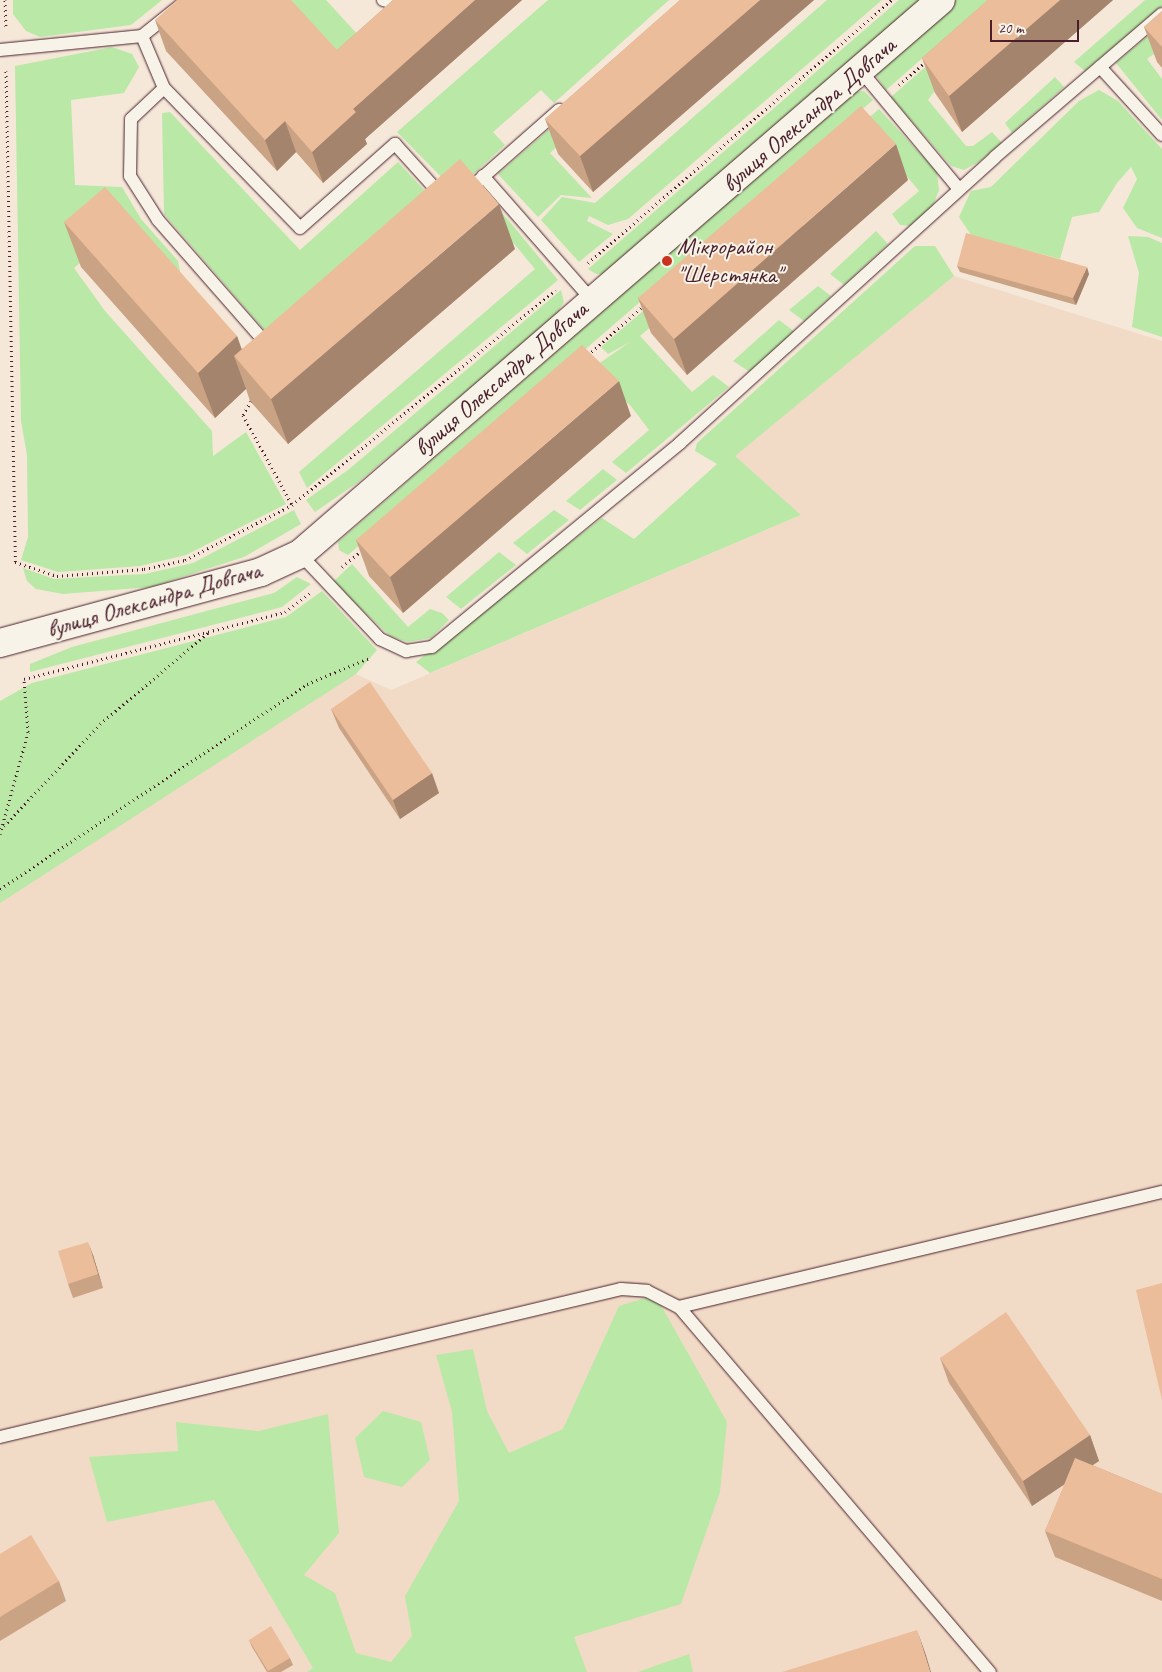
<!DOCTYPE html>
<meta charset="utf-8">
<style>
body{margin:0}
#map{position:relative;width:1162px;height:1672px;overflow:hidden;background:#f5e8d9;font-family:Caveat,sans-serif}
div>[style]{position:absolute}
.built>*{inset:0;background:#f2dbc6}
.green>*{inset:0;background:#bae8a6}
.path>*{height:3px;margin-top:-1.5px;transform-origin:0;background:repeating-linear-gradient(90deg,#4a1f2b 0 1px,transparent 0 5px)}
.roads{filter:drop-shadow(0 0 1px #4a1f2b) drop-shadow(0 0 1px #4a1f2b)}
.lane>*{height:12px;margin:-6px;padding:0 6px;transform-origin:6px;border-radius:6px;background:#f7f3e8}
.secondary>*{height:28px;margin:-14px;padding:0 14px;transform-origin:14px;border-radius:14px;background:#f7f3e8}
.wall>*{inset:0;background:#caa385}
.shaded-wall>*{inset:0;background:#a4846c}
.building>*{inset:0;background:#ebbd9b}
.dots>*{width:14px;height:14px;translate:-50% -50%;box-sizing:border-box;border:2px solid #f7f3e8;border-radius:50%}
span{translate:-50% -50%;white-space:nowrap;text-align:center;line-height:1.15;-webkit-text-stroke:4px #f7f3e8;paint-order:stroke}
.street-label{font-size:24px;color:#4a1f2b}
.poi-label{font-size:24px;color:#4a1f2b}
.left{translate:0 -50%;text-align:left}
.scale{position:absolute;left:990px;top:20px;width:89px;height:22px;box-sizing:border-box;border:2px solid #4a1f2b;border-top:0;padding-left:6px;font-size:15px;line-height:18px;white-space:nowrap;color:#4a1f2b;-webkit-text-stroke:4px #f7f3e8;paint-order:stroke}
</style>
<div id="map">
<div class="built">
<i style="clip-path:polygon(954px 276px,1162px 341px,1162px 1672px,0 1672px,0 782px,356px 674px,391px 690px,801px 515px,734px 456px)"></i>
</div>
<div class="green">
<i style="clip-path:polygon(13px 0,162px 0,131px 25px,40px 37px,26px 31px,13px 14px)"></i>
<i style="clip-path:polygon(278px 0,326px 0,371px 49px,345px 73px)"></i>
<i style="clip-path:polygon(548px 0,669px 0,554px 103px,541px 90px,493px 132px,505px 145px,455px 191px,397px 132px)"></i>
<i style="clip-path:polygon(827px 0,882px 0,628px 219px,608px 225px,589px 216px,587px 221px,613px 234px,579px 262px,541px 220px,562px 197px,595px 203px)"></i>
<i style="clip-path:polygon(899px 0,922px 0,604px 274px,596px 274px,588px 269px)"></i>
<i style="clip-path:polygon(956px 0,989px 0,886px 90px,877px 77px,876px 70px)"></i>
<i style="clip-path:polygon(1002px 0,928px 100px,966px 146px,973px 146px,992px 132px,1002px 143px,980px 161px,964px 170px,951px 166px,891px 97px)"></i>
<i style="clip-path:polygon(1145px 0,1162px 0,1162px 6px,1085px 71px,1074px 62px)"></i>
<i style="clip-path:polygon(1162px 24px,1162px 48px,1147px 59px,1162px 79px,1162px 120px,1116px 63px)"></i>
<i style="clip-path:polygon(112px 47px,132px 54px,139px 67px,124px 93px,71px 100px,75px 185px,122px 187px,141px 219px,178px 261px,180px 271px,172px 284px,123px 227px,74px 268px,105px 311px,212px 431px,213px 456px,246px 432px,286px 504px,186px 555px,140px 566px,58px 572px,21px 560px,28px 537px,27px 455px,21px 421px,15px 66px)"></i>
<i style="clip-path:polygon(1055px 77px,1064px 87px,1012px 133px,1005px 123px)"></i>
<i style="clip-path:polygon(1099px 90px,1118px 101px,1162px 149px,1162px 238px,1137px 228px,1123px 208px,1137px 179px,1131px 167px,1117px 183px,1099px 212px,1072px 217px,1060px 259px,971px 235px,959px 217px,971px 191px,991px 187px,1079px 101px)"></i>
<i style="clip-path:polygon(864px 91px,873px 100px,348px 555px,339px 550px,338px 542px,854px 92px)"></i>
<i style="clip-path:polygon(879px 109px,937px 172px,939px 190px,931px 211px,913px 226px,900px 225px,892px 214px,919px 191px,876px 139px,640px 336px,692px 392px,713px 375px,729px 387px,626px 473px,612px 462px,649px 430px,630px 405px,597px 377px,581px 376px,630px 342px,608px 354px,601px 347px)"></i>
<i style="clip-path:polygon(170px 112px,300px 250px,398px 162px,439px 206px,279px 347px,164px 214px,162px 113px)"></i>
<i style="clip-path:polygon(568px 113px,580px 126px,550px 153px,592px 198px,561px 195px,538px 217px,498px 174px)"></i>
<i style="clip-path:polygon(489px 197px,558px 280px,307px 488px,299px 472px,535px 269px,481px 204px)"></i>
<i style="clip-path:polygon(876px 231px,888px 244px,844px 285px,830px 274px)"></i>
<i style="clip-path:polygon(1128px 236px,1148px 237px,1162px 243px,1162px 337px,1132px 327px,1139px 273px)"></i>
<i style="clip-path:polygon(915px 246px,935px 246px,954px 276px,735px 456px,801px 515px,430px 673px,416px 662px,602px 518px,634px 539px,717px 464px,695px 451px,697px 443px)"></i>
<i style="clip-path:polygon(818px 286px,831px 296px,804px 321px,789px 310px)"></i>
<i style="clip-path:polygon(561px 290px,564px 302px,553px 319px,357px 483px,315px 512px,306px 500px,348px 470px)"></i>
<i style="clip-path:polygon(779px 320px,795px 332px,750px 372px,733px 361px)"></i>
<i style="clip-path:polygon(603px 469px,617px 480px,580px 510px,566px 501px)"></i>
<i style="clip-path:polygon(294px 510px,301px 524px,244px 557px,151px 587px,63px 594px,36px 589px,27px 581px,23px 568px,54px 579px,145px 574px,193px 563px)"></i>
<i style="clip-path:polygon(554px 510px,569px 520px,527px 554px,513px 543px)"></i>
<i style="clip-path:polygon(499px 552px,516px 565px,461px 609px,446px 597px)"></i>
<i style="clip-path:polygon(352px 564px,408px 627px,430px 609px,442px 613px,449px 620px,431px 638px,408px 642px,390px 636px,333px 582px)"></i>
<i style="clip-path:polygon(297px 577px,311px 584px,282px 607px,30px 672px,30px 664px,72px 647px,274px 593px)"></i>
<i style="clip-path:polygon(322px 591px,377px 650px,356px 674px,0 903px,0 701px,32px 683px,286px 617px)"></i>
<i style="clip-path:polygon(655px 1295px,727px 1422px,720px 1492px,681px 1604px,574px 1637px,587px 1672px,307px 1672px,313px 1668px,214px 1500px,107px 1522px,89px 1457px,178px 1451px,176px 1422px,259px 1431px,328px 1414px,339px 1533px,304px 1575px,335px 1593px,356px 1653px,391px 1662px,412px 1636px,405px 1596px,459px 1501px,452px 1412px,436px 1355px,473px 1349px,487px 1411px,509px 1453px,563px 1429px,619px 1306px)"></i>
<i style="clip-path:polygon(383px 1411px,421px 1422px,430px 1460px,402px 1487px,364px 1477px,355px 1438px)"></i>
<i style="clip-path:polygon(689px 1654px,693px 1672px,638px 1672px)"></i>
</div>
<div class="path">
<i style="left:5px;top:0;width:29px;rotate:88deg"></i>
<i style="left:6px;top:71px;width:491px;rotate:88.9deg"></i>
<i style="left:15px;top:562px;width:44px;rotate:18.4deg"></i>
<i style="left:57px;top:576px;width:87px;rotate:-4.6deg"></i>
<i style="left:144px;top:569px;width:42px;rotate:-12.4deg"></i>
<i style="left:185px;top:560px;width:120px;rotate:-27.2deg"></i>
<i style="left:292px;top:505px;width:340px;rotate:-39.2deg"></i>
<i style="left:899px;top:85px;width:37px;rotate:-41deg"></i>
<i style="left:588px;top:263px;width:402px;rotate:-40.9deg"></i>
<i style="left:588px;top:355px;width:74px;rotate:-41.7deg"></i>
<i style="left:251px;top:401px;width:16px;rotate:120deg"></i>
<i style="left:243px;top:415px;width:102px;rotate:61.4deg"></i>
<i style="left:342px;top:567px;width:26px;rotate:-40deg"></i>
<i style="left:4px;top:826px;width:140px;rotate:-46.7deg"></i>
<i style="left:100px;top:724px;width:144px;rotate:-40.2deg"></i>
<i style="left:0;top:834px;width:106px;rotate:-74.6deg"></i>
<i style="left:28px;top:732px;width:53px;rotate:-94.3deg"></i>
<i style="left:24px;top:679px;width:269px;rotate:-14.4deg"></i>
<i style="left:285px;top:612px;width:31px;rotate:-37deg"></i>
<i style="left:0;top:889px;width:369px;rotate:-33.7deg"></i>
<i style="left:307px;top:684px;width:67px;rotate:-22.8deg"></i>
</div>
<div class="roads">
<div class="lane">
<i style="left:383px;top:0;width:11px;rotate:15deg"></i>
<i style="left:394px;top:3px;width:4px;rotate:-45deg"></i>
<i style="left:142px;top:36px;width:58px;rotate:-38.7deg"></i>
<i style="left:0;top:50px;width:143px;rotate:-5.6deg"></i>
<i style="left:142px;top:36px;width:56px;rotate:67.1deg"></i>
<i style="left:164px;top:88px;width:195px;rotate:45.8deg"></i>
<i style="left:300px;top:228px;width:127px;rotate:-41.5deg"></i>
<i style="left:395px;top:144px;width:70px;rotate:47.9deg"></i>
<i style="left:1100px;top:67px;width:92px;rotate:47.6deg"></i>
<i style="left:861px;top:71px;width:153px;rotate:50.3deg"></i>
<i style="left:164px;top:88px;width:45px;rotate:136.8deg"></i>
<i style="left:131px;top:119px;width:57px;rotate:91deg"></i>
<i style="left:130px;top:176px;width:52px;rotate:57.5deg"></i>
<i style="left:158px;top:220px;width:169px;rotate:48.8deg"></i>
<i style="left:483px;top:176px;width:165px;rotate:48.7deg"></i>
<i style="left:467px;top:191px;width:123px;rotate:-41.4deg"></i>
<i style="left:300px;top:554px;width:117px;rotate:46.7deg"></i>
<i style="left:380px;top:639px;width:29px;rotate:25deg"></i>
<i style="left:406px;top:651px;width:26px;rotate:-9deg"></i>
<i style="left:432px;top:647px;width:321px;rotate:-39.4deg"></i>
<i style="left:680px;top:443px;width:425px;rotate:-42.2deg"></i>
<i style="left:995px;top:157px;width:220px;rotate:-40.6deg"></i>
<i style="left:679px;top:1307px;width:497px;rotate:-13.4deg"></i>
<i style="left:0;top:1437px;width:638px;rotate:-13.4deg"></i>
<i style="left:621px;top:1289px;width:26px;rotate:4deg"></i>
<i style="left:647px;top:1291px;width:36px;rotate:27deg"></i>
<i style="left:679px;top:1307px;width:480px;rotate:49.6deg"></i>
</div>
<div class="secondary">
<i style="left:0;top:643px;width:270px;rotate:-15.2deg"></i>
<i style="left:261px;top:572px;width:43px;rotate:-24.8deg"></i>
<i style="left:300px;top:554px;width:847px;rotate:-40.84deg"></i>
</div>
</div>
<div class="wall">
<i style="clip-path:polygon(393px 0,522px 0,365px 139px,367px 144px,323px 183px,296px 152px,277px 171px,166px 51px,155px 20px,337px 50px)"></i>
<i style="clip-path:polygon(680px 0,814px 0,593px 192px,558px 154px,545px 119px)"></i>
<i style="clip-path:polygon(988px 0,1113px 0,962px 132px,935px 93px,922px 58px)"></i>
<i style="clip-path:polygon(1162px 11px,1162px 68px,1157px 62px,1144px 27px)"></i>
<i style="clip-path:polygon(908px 180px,687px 375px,651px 333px,638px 298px)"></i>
<i style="clip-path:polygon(64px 222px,237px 336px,241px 349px,515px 249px,288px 444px,250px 401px,246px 389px,215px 418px,81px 267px)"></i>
<i style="clip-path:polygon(957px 266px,1089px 274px,1076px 305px,960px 272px)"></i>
<i style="clip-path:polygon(631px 416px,403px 613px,369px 576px,356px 540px)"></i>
<i style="clip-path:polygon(331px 709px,439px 793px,400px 819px,339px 728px)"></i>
<i style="clip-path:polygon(93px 1255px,103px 1288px,73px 1298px,68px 1284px)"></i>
<i style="clip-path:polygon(940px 1358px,1090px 1435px,1099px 1461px,1092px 1465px,1162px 1494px,1162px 1601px,1055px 1557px,1045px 1531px,1065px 1484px,1032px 1506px,949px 1383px)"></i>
<i style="clip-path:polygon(0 1554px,59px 1581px,66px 1601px,0 1641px)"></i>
<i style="clip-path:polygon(249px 1640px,290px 1658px,293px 1665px,281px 1672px,267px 1672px,252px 1647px)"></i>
</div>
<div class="shaded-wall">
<i style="clip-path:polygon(475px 0,522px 0,365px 139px,367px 144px,323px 183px,312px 152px,353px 109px)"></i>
<i style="clip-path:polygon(760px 0,814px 0,593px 192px,580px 156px)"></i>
<i style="clip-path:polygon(1060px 0,1113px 0,962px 132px,949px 96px)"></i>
<i style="clip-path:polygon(285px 121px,296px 152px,277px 171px,265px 140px)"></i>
<i style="clip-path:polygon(896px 144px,908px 180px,687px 375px,674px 339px)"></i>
<i style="clip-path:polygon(499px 204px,515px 249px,288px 444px,271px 399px)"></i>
<i style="clip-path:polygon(1087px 267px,1089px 274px,1076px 305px,1073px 298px)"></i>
<i style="clip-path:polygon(237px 336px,251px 375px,234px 356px,246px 389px,215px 418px,198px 373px)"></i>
<i style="clip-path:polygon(619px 381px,631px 416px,403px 613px,390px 577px)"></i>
<i style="clip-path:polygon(432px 773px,439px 793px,400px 819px,393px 800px)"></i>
<i style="clip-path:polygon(88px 1242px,93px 1255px,103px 1288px,98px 1274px)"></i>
<i style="clip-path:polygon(1090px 1435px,1099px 1461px,1032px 1506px,1023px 1481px)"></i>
<i style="clip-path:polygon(917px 1630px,926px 1655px,931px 1672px,930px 1672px)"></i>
</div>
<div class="building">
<i style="clip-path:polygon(177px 0,291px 0,337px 50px,393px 0,475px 0,353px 109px,356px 112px,312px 152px,285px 121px,265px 140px,155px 20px)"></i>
<i style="clip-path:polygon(680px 0,760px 0,580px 156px,545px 119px)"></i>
<i style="clip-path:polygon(988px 0,1060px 0,949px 96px,922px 58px)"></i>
<i style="clip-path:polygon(1162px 11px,1162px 47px,1144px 27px)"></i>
<i style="clip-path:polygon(861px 106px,896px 144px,674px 339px,638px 298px)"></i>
<i style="clip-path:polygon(460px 159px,499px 204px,271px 399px,234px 356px)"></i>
<i style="clip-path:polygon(105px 187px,237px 336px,198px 373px,64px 222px)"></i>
<i style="clip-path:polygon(966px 233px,1087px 267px,1073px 298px,957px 266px)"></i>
<i style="clip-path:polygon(582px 345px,619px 381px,390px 577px,356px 540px)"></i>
<i style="clip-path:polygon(370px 682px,432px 773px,393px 800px,331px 709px)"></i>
<i style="clip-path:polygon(88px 1242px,98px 1274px,68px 1284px,58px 1251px)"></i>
<i style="clip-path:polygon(1162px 1283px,1162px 1400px,1136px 1290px)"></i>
<i style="clip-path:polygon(1006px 1312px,1090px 1435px,1023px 1481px,940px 1358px)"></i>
<i style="clip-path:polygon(1075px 1458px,1162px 1494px,1162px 1579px,1045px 1531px)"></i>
<i style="clip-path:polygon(31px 1535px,59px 1581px,0 1617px,0 1554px)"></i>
<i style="clip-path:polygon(271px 1626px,290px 1658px,268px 1671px,249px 1640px)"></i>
<i style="clip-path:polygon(917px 1630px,930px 1672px,782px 1672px)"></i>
</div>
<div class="dots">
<i style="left:667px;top:261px;background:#c8321e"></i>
</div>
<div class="street-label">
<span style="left:809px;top:115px;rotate:-41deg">вулиця Олександра Довгача</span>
<span style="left:501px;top:379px;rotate:-41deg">вулиця Олександра Довгача</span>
<span style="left:154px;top:600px;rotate:-16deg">вулиця Олександра Довгача</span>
</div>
<div class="poi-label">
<span class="left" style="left:677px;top:261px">Мікрорайон<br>"Шерстянка"</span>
</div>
<div class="scale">20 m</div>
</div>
